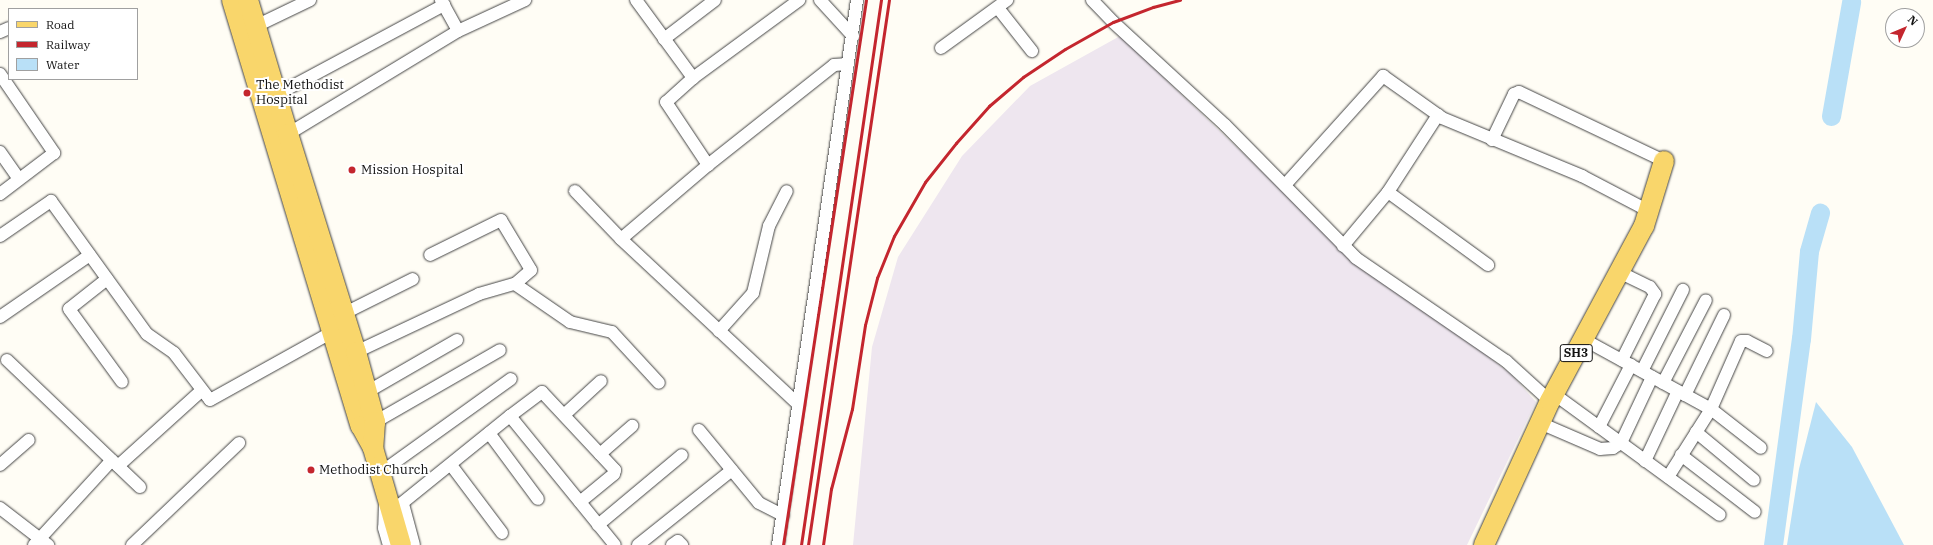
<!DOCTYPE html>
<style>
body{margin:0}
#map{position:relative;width:1933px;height:545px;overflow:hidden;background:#fffdf5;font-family:"IBM Plex Serif",serif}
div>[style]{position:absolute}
.industrial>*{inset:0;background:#eee6ef}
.water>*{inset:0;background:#b9e0f7}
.river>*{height:19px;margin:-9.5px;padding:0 9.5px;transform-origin:9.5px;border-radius:9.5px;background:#b9e0f7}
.roads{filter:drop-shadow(0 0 1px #444) drop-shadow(0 0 1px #444)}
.minor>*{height:12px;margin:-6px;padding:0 6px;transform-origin:6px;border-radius:6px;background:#fff}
.primary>*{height:20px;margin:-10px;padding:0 10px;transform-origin:10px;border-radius:10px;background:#f9d66b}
.rail>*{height:3px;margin:-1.5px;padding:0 1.5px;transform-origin:1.5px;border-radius:1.5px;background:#c4262e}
.dots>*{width:11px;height:11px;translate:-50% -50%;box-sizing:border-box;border:2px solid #fff;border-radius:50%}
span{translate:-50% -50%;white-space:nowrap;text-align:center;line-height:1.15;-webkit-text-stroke:4px #fff;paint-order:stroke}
.shield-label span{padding:1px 3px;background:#fff;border:1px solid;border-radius:3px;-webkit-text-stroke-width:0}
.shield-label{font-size:12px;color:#111;font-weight:700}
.poi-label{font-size:13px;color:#111}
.left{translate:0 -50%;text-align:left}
.legend{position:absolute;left:8px;top:8px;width:130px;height:72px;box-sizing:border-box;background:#fff;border:1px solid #a0a0a0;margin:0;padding:5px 7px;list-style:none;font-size:12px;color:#111}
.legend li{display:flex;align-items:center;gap:8px;height:20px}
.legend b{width:20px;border:1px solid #a0a0a0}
.north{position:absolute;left:1885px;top:8px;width:40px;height:40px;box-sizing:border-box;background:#fff;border:1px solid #a0a0a0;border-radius:50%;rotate:46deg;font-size:11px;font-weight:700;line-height:16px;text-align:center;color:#111}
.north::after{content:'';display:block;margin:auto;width:14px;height:18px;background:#c4262e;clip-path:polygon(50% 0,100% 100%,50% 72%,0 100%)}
</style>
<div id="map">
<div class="industrial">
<i style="clip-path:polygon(1120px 36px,1249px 159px,1352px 261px,1453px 329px,1511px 374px,1536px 402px,1467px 545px,853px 545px,872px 347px,898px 257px,962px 156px,1030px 86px)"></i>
</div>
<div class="water">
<i style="clip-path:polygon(1816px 402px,1852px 447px,1904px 545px,1787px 545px,1799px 469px)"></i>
</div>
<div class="river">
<i style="left:1831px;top:116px;width:116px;rotate:-80deg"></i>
<i style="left:1773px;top:545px;width:208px;rotate:-82.3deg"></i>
<i style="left:1801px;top:339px;width:88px;rotate:-84.8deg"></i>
<i style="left:1809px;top:251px;width:40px;rotate:-74deg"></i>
</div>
<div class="roads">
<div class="minor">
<i style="left:441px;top:0;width:35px;rotate:61deg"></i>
<i style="left:636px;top:0;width:97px;rotate:53.8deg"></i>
<i style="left:693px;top:78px;width:36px;rotate:138deg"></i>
<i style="left:666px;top:102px;width:76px;rotate:56.3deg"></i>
<i style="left:708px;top:165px;width:114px;rotate:139.6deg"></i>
<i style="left:621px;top:239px;width:243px;rotate:43deg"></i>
<i style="left:820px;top:0;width:49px;rotate:47.5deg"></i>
<i style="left:1092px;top:0;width:30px;rotate:46deg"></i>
<i style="left:1113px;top:22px;width:152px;rotate:42.6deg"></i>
<i style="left:1225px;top:125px;width:187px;rotate:45.4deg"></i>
<i style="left:1356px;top:258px;width:182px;rotate:34.5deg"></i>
<i style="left:1506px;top:361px;width:59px;rotate:42.3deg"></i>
<i style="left:998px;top:8px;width:55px;rotate:51.7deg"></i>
<i style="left:256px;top:26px;width:60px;rotate:-25.7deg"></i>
<i style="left:0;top:32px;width:10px;rotate:-24deg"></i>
<i style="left:664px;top:39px;width:64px;rotate:-37.4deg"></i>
<i style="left:941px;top:48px;width:82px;rotate:-36deg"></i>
<i style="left:0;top:74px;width:96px;rotate:55.6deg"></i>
<i style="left:54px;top:153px;width:68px;rotate:142.8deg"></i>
<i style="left:693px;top:78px;width:132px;rotate:-36.3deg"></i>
<i style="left:276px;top:95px;width:191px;rotate:-28.2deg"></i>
<i style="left:288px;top:134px;width:199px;rotate:-31.2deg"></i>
<i style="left:458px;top:31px;width:74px;rotate:-24.8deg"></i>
<i style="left:1492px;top:140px;width:51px;rotate:-64.4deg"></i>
<i style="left:1514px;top:94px;width:5px;rotate:-22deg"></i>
<i style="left:1519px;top:92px;width:161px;rotate:25.4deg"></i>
<i style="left:0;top:152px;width:33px;rotate:55deg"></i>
<i style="left:708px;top:165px;width:161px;rotate:-38.4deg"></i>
<i style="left:834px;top:65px;width:14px;rotate:-4deg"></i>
<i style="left:1285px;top:185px;width:147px;rotate:-48deg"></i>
<i style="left:1383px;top:76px;width:72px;rotate:35.4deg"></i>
<i style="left:1442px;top:118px;width:152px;rotate:22.5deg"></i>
<i style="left:1582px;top:176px;width:76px;rotate:27.6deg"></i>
<i style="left:575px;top:191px;width:66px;rotate:46.2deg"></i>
<i style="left:1388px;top:192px;width:124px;rotate:36.1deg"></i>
<i style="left:0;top:236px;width:62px;rotate:-34.5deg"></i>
<i style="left:51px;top:201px;width:164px;rotate:54.2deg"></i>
<i style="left:147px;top:334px;width:33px;rotate:35deg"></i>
<i style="left:174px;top:353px;width:59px;rotate:52.5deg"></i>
<i style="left:210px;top:400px;width:140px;rotate:-29.1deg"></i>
<i style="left:1343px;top:246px;width:70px;rotate:-50.2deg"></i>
<i style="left:1388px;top:192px;width:92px;rotate:-57deg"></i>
<i style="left:1619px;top:272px;width:34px;rotate:26deg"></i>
<i style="left:1650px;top:287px;width:9px;rotate:54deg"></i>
<i style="left:1655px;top:294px;width:74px;rotate:116.6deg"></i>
<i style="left:107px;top:279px;width:48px;rotate:141.7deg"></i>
<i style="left:69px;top:309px;width:90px;rotate:54deg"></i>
<i style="left:515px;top:284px;width:67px;rotate:34.6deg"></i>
<i style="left:570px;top:322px;width:43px;rotate:13.4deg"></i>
<i style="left:612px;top:332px;width:69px;rotate:47.3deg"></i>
<i style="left:343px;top:314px;width:78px;rotate:-26.6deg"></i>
<i style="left:0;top:317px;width:109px;rotate:-34.6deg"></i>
<i style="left:719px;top:331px;width:51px;rotate:-48.2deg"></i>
<i style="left:753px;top:293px;width:69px;rotate:-76.6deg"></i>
<i style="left:769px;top:226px;width:39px;rotate:-63deg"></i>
<i style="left:1583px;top:339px;width:146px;rotate:28.7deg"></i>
<i style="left:1711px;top:409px;width:63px;rotate:38deg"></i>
<i style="left:356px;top:352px;width:136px;rotate:-25.2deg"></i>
<i style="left:479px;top:294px;width:37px;rotate:-16deg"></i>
<i style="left:515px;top:284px;width:21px;rotate:-41deg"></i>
<i style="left:531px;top:270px;width:58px;rotate:-121deg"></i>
<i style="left:501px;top:220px;width:79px;rotate:153.8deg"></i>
<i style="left:7px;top:360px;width:184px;rotate:43.7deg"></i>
<i style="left:1642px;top:371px;width:91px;rotate:-63.2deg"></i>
<i style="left:1663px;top:383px;width:93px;rotate:-62.6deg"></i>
<i style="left:367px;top:392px;width:104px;rotate:-30deg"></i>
<i style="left:1554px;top:394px;width:205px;rotate:36.1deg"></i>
<i style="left:1685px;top:395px;width:89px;rotate:-64deg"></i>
<i style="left:564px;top:415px;width:50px;rotate:-42.6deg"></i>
<i style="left:510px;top:416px;width:40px;rotate:-37deg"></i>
<i style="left:542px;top:392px;width:107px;rotate:46.9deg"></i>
<i style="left:615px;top:470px;width:4px;rotate:104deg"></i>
<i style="left:614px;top:474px;width:44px;rotate:140.5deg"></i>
<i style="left:375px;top:422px;width:144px;rotate:-29.9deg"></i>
<i style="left:1540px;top:423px;width:65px;rotate:23.4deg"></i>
<i style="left:1600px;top:449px;width:13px;rotate:-4deg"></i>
<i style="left:1613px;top:448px;width:9px;rotate:-32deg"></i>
<i style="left:1621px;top:443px;width:73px;rotate:-64.8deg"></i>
<i style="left:1599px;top:427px;width:70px;rotate:-62.7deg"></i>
<i style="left:699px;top:430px;width:94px;rotate:50.6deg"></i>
<i style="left:759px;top:503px;width:27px;rotate:27deg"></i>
<i style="left:1696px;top:432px;width:75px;rotate:39.6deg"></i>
<i style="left:489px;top:433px;width:82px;rotate:53.4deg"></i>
<i style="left:600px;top:454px;width:43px;rotate:-41.2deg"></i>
<i style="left:1681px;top:455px;width:93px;rotate:37.6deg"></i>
<i style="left:1645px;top:461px;width:77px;rotate:-64.8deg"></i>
<i style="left:0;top:465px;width:38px;rotate:-41deg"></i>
<i style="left:451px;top:465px;width:85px;rotate:53.1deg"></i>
<i style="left:118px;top:466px;width:113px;rotate:-42.1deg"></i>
<i style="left:380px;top:473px;width:161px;rotate:-35.7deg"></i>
<i style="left:1668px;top:477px;width:80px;rotate:-57.7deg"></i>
<i style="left:1711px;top:409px;width:74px;rotate:-66.2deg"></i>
<i style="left:1741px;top:341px;width:6px"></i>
<i style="left:1747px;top:341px;width:22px;rotate:27deg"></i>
<i style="left:403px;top:504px;width:42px;rotate:75deg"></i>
<i style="left:385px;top:505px;width:23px;rotate:92deg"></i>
<i style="left:384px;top:528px;width:18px;rotate:74deg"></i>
<i style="left:0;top:508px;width:61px;rotate:37.6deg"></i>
<i style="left:391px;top:512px;width:153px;rotate:-38.9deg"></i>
<i style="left:510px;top:416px;width:166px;rotate:50.9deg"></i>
<i style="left:598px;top:525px;width:109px;rotate:-39.8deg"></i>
<i style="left:34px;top:545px;width:115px;rotate:-47.5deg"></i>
<i style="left:132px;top:545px;width:148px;rotate:-43.6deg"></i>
<i style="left:638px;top:545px;width:120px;rotate:-38.6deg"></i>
<i style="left:672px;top:545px;width:7px;rotate:-34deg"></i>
<i style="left:678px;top:541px;width:6px;rotate:45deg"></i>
<i style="left:778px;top:545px;width:551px;rotate:-81.75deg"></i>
</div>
<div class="primary">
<i style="left:232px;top:0;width:445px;rotate:73.2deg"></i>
<i style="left:361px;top:426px;width:25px;rotate:61deg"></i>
<i style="left:373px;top:448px;width:101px;rotate:73.9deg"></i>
<i style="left:248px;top:0;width:140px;rotate:73.4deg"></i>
<i style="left:288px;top:134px;width:228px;rotate:72.7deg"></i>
<i style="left:356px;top:352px;width:73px;rotate:74.8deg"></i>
<i style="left:375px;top:422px;width:26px;rotate:94deg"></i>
<i style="left:1484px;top:545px;width:158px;rotate:-65.4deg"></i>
<i style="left:1550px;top:401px;width:199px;rotate:-61.8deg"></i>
<i style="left:1644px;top:226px;width:68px;rotate:-72.9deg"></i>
</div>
</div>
<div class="rail">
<i style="left:783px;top:545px;width:551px;rotate:-81.34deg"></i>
<i style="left:801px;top:545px;width:551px;rotate:-81.65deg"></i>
<i style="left:808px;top:545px;width:551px;rotate:-81.55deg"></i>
<i style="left:823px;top:545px;width:57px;rotate:-81.9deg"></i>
<i style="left:831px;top:489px;width:83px;rotate:-75.3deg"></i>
<i style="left:852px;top:409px;width:85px;rotate:-81.2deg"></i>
<i style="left:865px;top:325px;width:49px;rotate:-75.7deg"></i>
<i style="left:877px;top:278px;width:45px;rotate:-68deg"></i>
<i style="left:894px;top:236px;width:62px;rotate:-60.1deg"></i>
<i style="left:925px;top:182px;width:50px;rotate:-51.5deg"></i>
<i style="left:956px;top:143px;width:50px;rotate:-48.3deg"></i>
<i style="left:989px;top:106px;width:45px;rotate:-40.5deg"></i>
<i style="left:1023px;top:77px;width:50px;rotate:-33.7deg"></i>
<i style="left:1065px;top:49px;width:55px;rotate:-29.4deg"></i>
<i style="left:1113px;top:22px;width:43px;rotate:-20.6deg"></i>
<i style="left:1153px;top:7px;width:28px;rotate:-15deg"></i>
</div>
<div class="dots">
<i style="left:247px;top:93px;background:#c4262e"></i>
<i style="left:352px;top:170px;background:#c4262e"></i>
<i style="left:311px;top:470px;background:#c4262e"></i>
</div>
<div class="shield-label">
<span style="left:1576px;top:353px">SH3</span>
</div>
<div class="poi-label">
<span class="left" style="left:256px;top:93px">The Methodist<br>Hospital</span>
<span class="left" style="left:361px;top:170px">Mission Hospital</span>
<span class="left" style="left:319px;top:470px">Methodist Church</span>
</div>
<ul class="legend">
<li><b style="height:5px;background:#f9d66b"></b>Road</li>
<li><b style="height:5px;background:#c4262e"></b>Railway</li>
<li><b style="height:11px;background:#b9e0f7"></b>Water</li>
</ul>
<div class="north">N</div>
</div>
